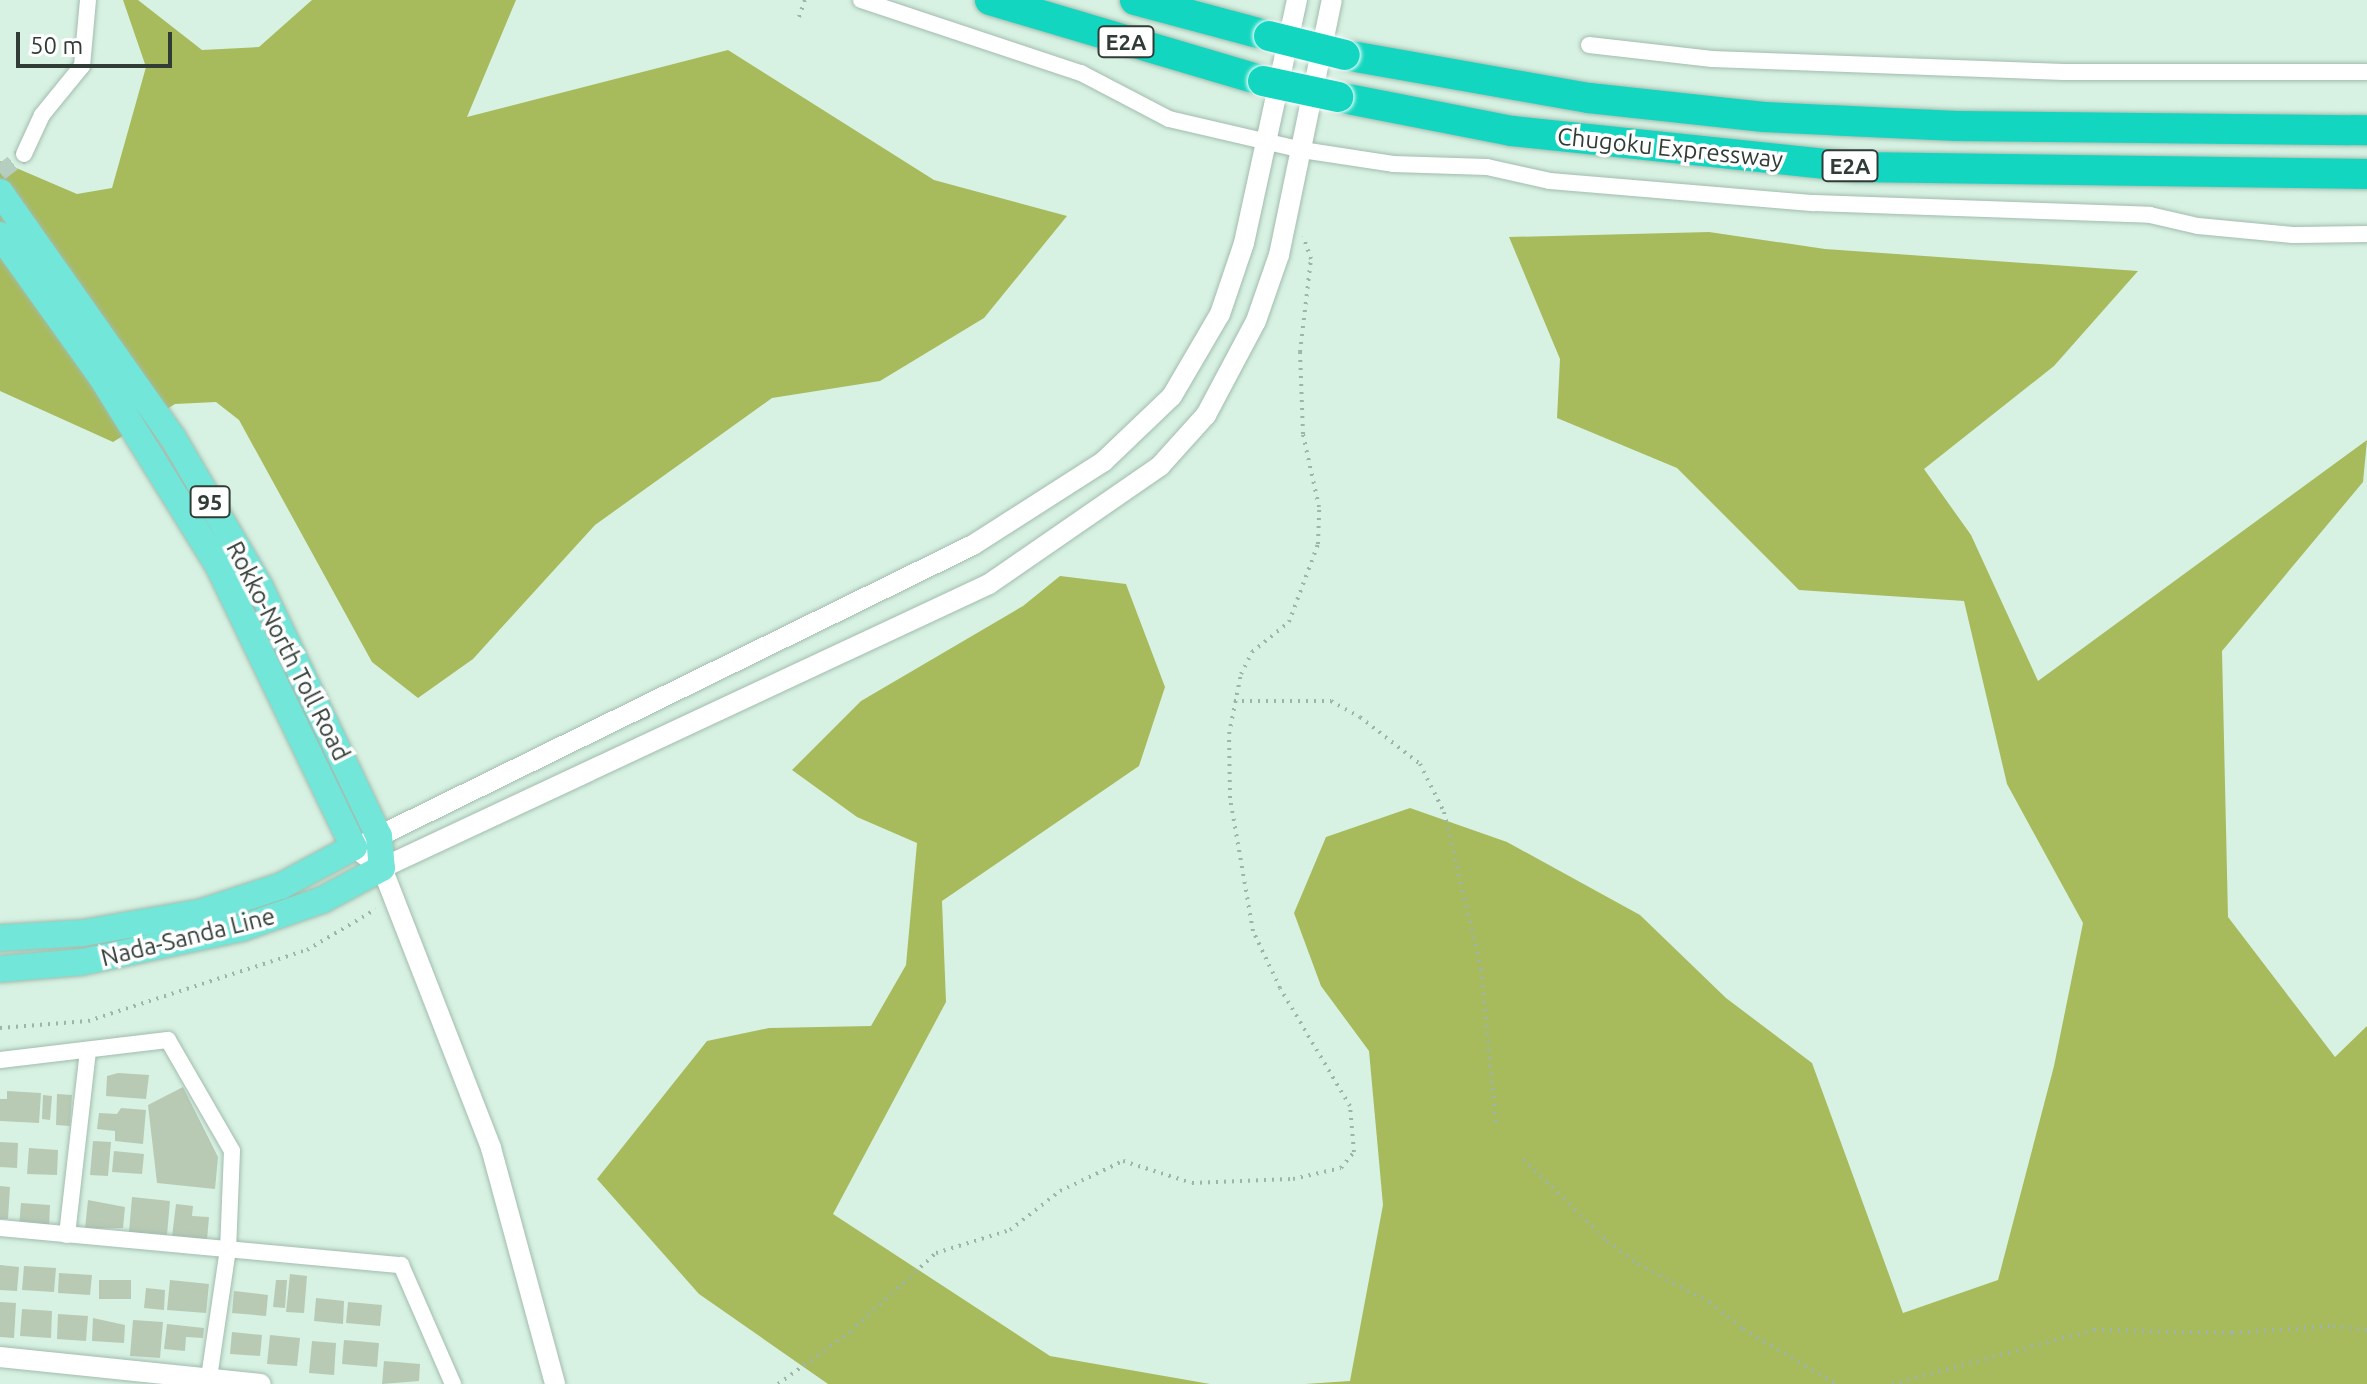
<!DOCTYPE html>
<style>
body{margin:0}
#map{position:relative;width:2367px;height:1384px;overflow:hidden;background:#d7f2e3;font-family:Ubuntu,sans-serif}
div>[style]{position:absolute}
.forest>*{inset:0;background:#a7bb5d}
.building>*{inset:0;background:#b8cab4}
.minor-tunnel>*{height:16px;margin-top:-8px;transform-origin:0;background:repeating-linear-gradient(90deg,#b6cec0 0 16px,transparent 0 24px)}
.path>*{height:4px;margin-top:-2px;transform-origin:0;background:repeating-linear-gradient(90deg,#9eb4a8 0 2px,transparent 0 8px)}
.roads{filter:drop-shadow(0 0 2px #a2bcae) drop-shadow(0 0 2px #a2bcae)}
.minor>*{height:16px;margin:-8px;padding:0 8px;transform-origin:8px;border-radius:8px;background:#fff}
.tertiary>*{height:20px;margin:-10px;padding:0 10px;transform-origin:10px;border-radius:10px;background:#fff}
.primary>*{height:26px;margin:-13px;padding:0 13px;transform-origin:13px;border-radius:13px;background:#71e6d9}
.motorway>*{height:30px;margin:-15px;padding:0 15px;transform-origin:15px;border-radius:15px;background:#12d6bf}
.bridges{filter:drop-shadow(0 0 2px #fff) drop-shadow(0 0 2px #fff)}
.motorway-bridge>*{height:30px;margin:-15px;padding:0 15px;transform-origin:15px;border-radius:15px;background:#12d6bf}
span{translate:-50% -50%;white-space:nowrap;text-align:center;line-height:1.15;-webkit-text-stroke:7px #fff;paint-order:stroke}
.shield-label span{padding:2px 6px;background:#fff;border:2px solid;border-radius:6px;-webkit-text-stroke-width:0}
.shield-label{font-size:22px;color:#313c36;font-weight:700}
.street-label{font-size:24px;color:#313c36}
.scale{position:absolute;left:16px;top:32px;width:156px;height:36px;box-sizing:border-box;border:4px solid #313c36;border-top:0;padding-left:10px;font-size:24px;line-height:28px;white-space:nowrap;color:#313c36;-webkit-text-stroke:6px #fff;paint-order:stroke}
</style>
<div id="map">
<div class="forest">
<i style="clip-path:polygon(123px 0,138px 0,202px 50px,259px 47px,312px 0,516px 0,467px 117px,728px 50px,934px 180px,1067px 216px,984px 318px,880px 381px,772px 398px,595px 525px,473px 659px,418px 698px,372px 662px,239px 420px,216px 402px,175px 404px,113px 442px,0 391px,0 161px,77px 194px,112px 188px,146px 67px)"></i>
<i style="clip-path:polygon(1709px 232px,1825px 249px,2138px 271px,2054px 366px,1924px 469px,1971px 535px,2038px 681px,2367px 440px,2363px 482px,2222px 651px,2228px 917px,2335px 1057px,2367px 1026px,2367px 1384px,1305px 1384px,1350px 1381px,1383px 1205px,1369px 1051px,1321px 986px,1294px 913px,1326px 837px,1410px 808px,1507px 842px,1640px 915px,1726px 998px,1812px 1063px,1903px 1313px,1998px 1280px,2054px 1066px,2083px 923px,2007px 784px,1964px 601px,1799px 590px,1677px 468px,1557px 418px,1560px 359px,1509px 237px)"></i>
<i style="clip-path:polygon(1060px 576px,1126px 584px,1165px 687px,1139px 766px,942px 901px,946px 1002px,833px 1214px,1050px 1356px,1210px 1384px,828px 1384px,699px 1294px,597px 1179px,707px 1041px,769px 1028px,871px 1026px,906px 965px,917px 843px,857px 817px,792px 770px,861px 701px,1023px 606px)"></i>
</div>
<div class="building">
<i style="clip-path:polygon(118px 1073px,149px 1075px,146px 1099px,106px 1096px,107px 1076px)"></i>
<i style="clip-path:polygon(183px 1087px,218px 1157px,215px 1189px,157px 1183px,148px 1105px)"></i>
<i style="clip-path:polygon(7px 1091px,41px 1093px,39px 1123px,0 1121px,0 1099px,7px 1099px)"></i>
<i style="clip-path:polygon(57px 1094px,72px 1095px,70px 1126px,56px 1125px)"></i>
<i style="clip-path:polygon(43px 1095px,52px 1096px,50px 1120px,42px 1119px)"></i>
<i style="clip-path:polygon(121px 1108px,146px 1110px,143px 1144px,115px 1141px,115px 1131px,97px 1129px,99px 1113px,117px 1114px)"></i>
<i style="clip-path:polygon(93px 1141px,111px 1142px,108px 1176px,90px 1175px)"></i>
<i style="clip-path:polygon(0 1142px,18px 1143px,17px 1168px,0 1167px)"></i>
<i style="clip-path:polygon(29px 1148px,58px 1150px,57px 1175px,27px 1174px)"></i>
<i style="clip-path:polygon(114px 1151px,144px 1154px,142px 1174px,112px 1172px)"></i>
<i style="clip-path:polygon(0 1186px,10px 1187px,8px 1219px,0 1219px)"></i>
<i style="clip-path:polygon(132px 1197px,170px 1201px,167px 1235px,129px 1232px)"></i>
<i style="clip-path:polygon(88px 1200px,125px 1207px,123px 1228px,85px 1229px)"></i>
<i style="clip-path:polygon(21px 1203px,50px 1205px,49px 1228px,19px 1226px)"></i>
<i style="clip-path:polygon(176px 1204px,193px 1206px,192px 1216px,209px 1217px,207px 1240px,172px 1237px)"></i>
<i style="clip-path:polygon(0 1265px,19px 1267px,17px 1291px,0 1290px)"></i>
<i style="clip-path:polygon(24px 1266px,56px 1268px,54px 1292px,22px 1290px)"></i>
<i style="clip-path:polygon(59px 1273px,92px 1275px,90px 1295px,58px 1293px)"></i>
<i style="clip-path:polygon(290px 1274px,307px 1276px,304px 1313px,286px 1312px)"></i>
<i style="clip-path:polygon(99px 1280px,131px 1280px,131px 1299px,99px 1299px)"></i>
<i style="clip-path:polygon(170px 1280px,209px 1284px,206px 1313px,167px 1310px)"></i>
<i style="clip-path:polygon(276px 1280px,287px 1280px,285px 1308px,273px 1307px)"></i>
<i style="clip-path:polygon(146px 1288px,165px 1290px,164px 1310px,144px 1308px)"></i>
<i style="clip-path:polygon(234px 1291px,268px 1295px,266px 1316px,232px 1313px)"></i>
<i style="clip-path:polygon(316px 1298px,344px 1301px,343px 1324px,314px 1321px)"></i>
<i style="clip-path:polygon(0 1302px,16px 1303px,14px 1338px,0 1337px)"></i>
<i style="clip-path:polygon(348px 1302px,382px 1305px,380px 1326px,346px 1323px)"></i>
<i style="clip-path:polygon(22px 1309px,52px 1311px,51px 1338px,20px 1336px)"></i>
<i style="clip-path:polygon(58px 1314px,88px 1316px,86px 1341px,57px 1339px)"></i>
<i style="clip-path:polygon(93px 1318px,125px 1325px,124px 1343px,92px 1341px)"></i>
<i style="clip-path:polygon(133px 1320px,163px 1322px,160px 1358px,130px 1356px)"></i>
<i style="clip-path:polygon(167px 1324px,204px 1328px,203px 1338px,186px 1337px,185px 1351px,164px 1349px)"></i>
<i style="clip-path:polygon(232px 1332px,262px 1335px,260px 1356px,230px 1354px)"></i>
<i style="clip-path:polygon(270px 1335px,300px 1338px,297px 1366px,267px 1364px)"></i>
<i style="clip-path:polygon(344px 1340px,379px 1343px,377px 1367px,342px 1364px)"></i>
<i style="clip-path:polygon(312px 1341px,336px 1343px,334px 1375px,309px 1373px)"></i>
<i style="clip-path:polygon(384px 1361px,420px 1364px,419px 1381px,382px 1384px)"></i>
</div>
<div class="minor-tunnel">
<i style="left:0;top:173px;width:31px;rotate:-38deg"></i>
</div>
<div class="path">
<i style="left:799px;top:17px;width:18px;rotate:-71deg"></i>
<i style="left:1234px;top:701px;width:97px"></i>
<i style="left:1331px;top:701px;width:33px;rotate:29deg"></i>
<i style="left:1360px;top:717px;width:76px;rotate:38.1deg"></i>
<i style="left:1420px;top:764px;width:54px;rotate:63.4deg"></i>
<i style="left:1444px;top:812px;width:161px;rotate:76.7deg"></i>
<i style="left:1481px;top:969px;width:156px;rotate:84.5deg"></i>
<i style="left:0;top:1028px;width:88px;rotate:-4.5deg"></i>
<i style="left:88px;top:1021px;width:230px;rotate:-18deg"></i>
<i style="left:307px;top:950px;width:80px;rotate:-30.7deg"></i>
<i style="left:1523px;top:1159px;width:117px;rotate:44.3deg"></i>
<i style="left:1607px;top:1241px;width:39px;rotate:37deg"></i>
<i style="left:1638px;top:1264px;width:81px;rotate:28.2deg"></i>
<i style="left:1709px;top:1302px;width:43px;rotate:38.5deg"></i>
<i style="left:1743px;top:1329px;width:108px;rotate:30.6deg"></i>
<i style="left:778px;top:1384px;width:89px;rotate:-35.8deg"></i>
<i style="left:850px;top:1332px;width:117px;rotate:-42.6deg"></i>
<i style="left:936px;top:1253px;width:77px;rotate:-17.3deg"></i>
<i style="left:1010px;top:1230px;width:63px;rotate:-38deg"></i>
<i style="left:1060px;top:1191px;width:70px;rotate:-25.5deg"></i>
<i style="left:1123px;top:1161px;width:72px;rotate:17.7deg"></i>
<i style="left:1192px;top:1183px;width:101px;rotate:-2.3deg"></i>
<i style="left:1293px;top:1179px;width:49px;rotate:-12.9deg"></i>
<i style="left:1341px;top:1168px;width:21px;rotate:-51deg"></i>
<i style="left:1354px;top:1152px;width:46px;rotate:-95deg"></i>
<i style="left:1350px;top:1106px;width:137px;rotate:-120.7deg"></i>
<i style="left:1280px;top:988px;width:63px;rotate:-115.3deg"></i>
<i style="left:1253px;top:931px;width:135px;rotate:-99.8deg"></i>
<i style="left:1230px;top:798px;width:64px;rotate:-90.9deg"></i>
<i style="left:1229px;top:734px;width:61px;rotate:-78.7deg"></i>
<i style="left:1241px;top:674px;width:25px;rotate:-63deg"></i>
<i style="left:1252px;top:652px;width:48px;rotate:-39deg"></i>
<i style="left:1289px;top:622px;width:83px;rotate:-69.6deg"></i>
<i style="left:1318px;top:544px;width:37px;rotate:-88deg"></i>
<i style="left:1319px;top:507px;width:75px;rotate:-102.4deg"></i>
<i style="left:1303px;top:434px;width:82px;rotate:-92.1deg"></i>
<i style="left:1300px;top:352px;width:94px;rotate:-83.3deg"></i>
<i style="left:1311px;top:259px;width:24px;rotate:-109deg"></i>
<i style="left:1892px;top:1384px;width:209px;rotate:-15deg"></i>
<i style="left:2094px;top:1330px;width:138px;rotate:1.2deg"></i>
<i style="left:2232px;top:1333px;width:101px;rotate:-4deg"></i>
<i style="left:2333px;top:1326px;width:34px;rotate:7deg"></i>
</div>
<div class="roads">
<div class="minor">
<i style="left:861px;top:0;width:232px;rotate:18.4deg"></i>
<i style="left:1081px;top:73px;width:99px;rotate:27.6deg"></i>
<i style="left:1169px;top:119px;width:137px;rotate:13.1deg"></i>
<i style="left:1302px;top:150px;width:92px;rotate:8.7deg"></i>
<i style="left:1393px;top:164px;width:94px;rotate:1.8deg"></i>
<i style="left:1487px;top:167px;width:65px;rotate:12.5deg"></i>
<i style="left:1550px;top:181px;width:265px;rotate:4.8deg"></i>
<i style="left:1814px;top:203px;width:336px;rotate:2deg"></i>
<i style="left:2150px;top:215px;width:49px;rotate:12.9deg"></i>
<i style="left:2198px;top:226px;width:95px;rotate:5.4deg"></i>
<i style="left:2293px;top:235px;width:74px;rotate:-0.8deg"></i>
<i style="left:1589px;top:45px;width:124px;rotate:6.5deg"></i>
<i style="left:1712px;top:59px;width:352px;rotate:2.1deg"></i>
<i style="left:2064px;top:72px;width:303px"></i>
<i style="left:24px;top:154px;width:43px;rotate:-65.2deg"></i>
<i style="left:42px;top:115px;width:63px;rotate:-50.8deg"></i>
<i style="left:82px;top:66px;width:66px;rotate:-84.8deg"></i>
<i style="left:0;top:1060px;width:169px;rotate:-6.8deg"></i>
<i style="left:168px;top:1040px;width:128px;rotate:60deg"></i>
<i style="left:232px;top:1151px;width:98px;rotate:92.3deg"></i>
<i style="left:228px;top:1249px;width:136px;rotate:98.4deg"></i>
<i style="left:0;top:1228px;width:403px;rotate:5.3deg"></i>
<i style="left:401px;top:1265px;width:130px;rotate:66.4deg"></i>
<i style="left:67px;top:1235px;width:185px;rotate:-83.5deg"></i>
</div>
<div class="tertiary">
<i style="left:369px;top:841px;width:673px;rotate:-26.11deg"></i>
<i style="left:973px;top:545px;width:154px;rotate:-32.6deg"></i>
<i style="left:1103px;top:462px;width:95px;rotate:-43.7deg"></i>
<i style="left:1172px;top:396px;width:95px;rotate:-59.7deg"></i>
<i style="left:1220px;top:314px;width:75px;rotate:-71.3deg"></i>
<i style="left:1244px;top:243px;width:249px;rotate:-77.7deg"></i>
<i style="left:354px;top:847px;width:35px;rotate:37deg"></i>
<i style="left:382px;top:868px;width:670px;rotate:-25.07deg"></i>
<i style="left:989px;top:584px;width:208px;rotate:-34.6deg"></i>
<i style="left:1160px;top:466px;width:69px;rotate:-48deg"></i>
<i style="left:1206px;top:415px;width:106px;rotate:-62deg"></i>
<i style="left:1256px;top:321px;width:70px;rotate:-70.8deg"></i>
<i style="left:1279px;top:255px;width:260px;rotate:-78.3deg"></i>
<i style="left:382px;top:868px;width:300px;rotate:68.7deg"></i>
<i style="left:491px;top:1148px;width:245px;rotate:74.8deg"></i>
<i style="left:0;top:1357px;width:262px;rotate:5.9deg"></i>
</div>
<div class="primary">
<i style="left:0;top:192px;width:301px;rotate:54.9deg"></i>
<i style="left:173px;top:438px;width:173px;rotate:59.7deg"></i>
<i style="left:260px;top:587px;width:276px;rotate:64.5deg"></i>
<i style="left:379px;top:836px;width:32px;rotate:85deg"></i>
<i style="left:382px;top:868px;width:68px;rotate:151.9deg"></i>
<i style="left:322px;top:900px;width:85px;rotate:160.7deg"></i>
<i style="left:242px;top:928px;width:164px;rotate:168deg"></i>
<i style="left:82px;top:962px;width:82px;rotate:175.1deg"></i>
<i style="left:0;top:235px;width:176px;rotate:54.5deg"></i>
<i style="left:102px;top:378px;width:220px;rotate:58.2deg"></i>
<i style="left:218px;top:565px;width:313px;rotate:64.3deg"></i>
<i style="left:354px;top:847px;width:83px;rotate:151.9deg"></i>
<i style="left:281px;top:886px;width:83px;rotate:161.8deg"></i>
<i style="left:202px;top:912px;width:121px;rotate:170deg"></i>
<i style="left:83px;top:933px;width:83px;rotate:176.6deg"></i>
</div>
<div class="motorway">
<i style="left:990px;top:0;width:285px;rotate:16.5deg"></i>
<i style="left:1135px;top:0;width:139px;rotate:15deg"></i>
<i style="left:1345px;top:55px;width:248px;rotate:10deg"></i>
<i style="left:1589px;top:98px;width:176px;rotate:6.2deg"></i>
<i style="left:1764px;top:117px;width:193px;rotate:2.7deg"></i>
<i style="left:1957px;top:126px;width:410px;rotate:0.6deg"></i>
<i style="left:1338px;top:97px;width:177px;rotate:11.1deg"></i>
<i style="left:1512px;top:131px;width:346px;rotate:6deg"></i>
<i style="left:1856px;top:167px;width:511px;rotate:0.78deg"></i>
</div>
</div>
<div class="bridges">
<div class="motorway-bridge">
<i style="left:1269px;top:36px;width:78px;rotate:14deg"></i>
<i style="left:1263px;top:81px;width:77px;rotate:12deg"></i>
</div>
</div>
<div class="shield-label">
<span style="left:1126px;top:42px">E2A</span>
<span style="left:1850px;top:166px">E2A</span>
<span style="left:210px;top:502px">95</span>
</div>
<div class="street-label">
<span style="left:1670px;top:148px;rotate:6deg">Chugoku Expressway</span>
<span style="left:288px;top:651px;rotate:63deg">Rokko-North Toll Road</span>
<span style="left:188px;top:937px;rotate:-14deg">Nada-Sanda Line</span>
</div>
<div class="scale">50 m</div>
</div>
